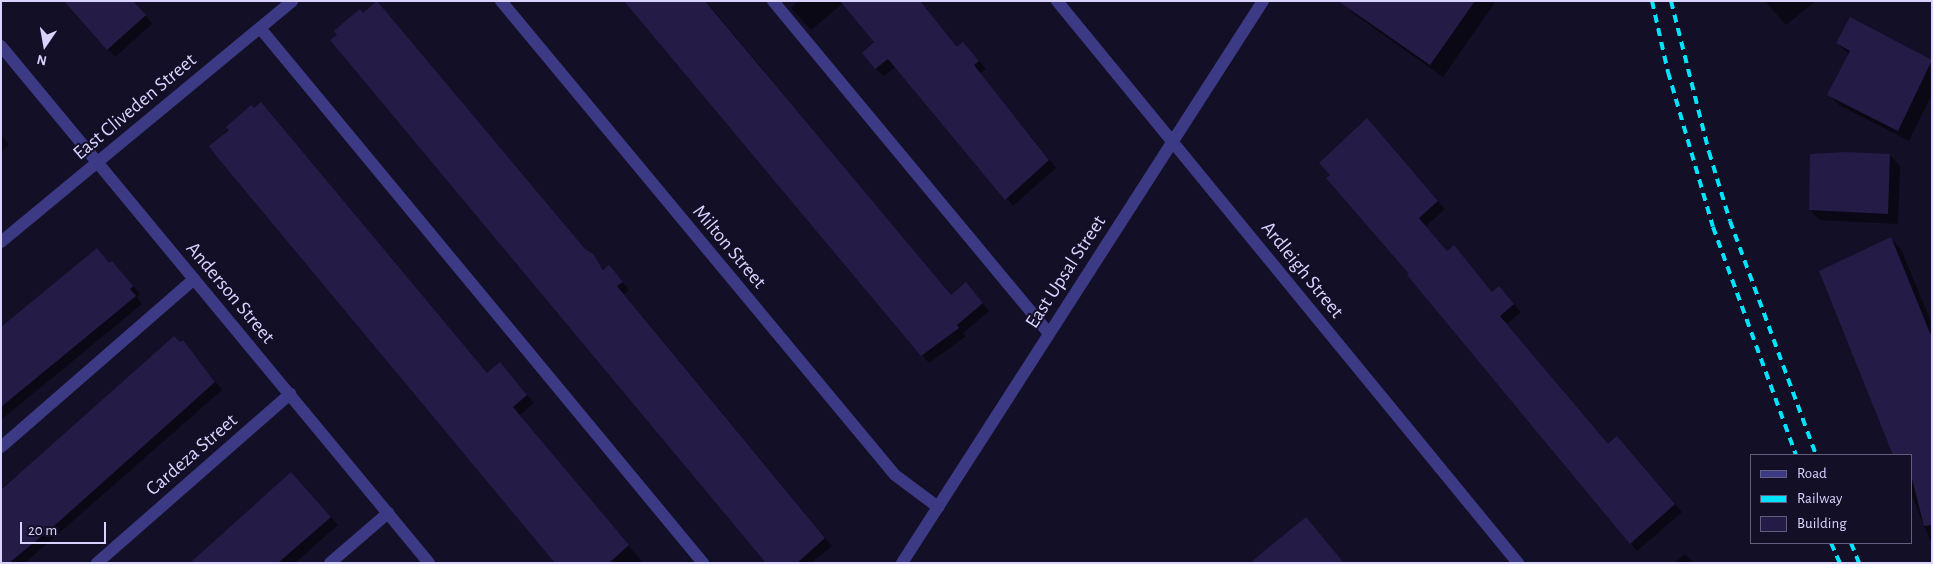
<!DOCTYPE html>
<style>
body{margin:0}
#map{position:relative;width:1933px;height:564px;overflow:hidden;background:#130f26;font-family:"Alegreya Sans",sans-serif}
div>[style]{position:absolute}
.shadow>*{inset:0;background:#0007}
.building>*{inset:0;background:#241b47}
.service>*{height:12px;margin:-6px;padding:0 6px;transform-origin:6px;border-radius:6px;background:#3d3a85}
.minor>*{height:12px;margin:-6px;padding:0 6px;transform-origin:6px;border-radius:6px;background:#3d3a85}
.tertiary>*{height:12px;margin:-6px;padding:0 6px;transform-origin:6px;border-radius:6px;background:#3d3a85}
.rail>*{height:4px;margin-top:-2px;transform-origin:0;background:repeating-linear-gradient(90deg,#00e5ff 0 8px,transparent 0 14px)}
span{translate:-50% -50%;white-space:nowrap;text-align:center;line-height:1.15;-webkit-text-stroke:4px #130f26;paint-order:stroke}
.street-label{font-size:20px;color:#d9d4ff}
.frame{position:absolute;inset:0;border:2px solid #d9d4ff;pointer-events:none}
.legend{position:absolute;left:1750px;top:454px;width:162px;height:90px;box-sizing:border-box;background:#130f26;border:1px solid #625e7d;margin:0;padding:6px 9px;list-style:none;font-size:15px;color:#d9d4ff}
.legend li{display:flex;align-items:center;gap:10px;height:25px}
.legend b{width:25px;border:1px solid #625e7d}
.north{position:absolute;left:20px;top:20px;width:50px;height:50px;-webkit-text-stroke:4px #130f26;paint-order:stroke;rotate:192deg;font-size:14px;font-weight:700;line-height:20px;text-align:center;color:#d9d4ff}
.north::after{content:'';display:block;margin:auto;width:18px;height:22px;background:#d9d4ff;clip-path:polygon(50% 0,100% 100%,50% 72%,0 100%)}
.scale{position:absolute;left:20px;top:522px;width:86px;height:22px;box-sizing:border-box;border:2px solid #d9d4ff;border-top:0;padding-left:6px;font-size:15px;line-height:18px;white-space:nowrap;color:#d9d4ff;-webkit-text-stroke:4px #130f26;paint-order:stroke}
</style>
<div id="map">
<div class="shadow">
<i style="clip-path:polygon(133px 1px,152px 24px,115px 57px,108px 49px)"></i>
<i style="clip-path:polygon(626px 1px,706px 1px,951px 296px,973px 291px,989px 311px,963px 333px,966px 336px,929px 363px)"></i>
<i style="clip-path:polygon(798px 1px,919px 1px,958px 48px,963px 43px,986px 69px,980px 73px,1056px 168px,1013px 206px,895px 67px,884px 76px,876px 69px,863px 53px,876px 42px,843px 3px,811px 30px,791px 8px)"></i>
<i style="clip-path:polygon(1496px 1px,1443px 77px,1354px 14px,1341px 2px)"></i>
<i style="clip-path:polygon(1765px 1px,1816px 1px,1786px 25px)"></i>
<i style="clip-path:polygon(377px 2px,586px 252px,605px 270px,616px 274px,629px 290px,624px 294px,832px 546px,811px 563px,768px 563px,363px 14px)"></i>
<i style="clip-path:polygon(1850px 19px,1932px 61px,1932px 94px,1909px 141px,1839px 105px,1829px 95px,1849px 55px,1837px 43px)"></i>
<i style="clip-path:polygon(251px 107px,487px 374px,507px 371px,534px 403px,520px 415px,643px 563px,558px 563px,435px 419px,211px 146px)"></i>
<i style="clip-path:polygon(1374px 127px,1445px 209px,1426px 226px,1448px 252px,1461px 254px,1493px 293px,1506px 295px,1521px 312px,1507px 324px,1608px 445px,1625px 445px,1682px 512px,1637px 551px,1411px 274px)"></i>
<i style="clip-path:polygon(1px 135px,9px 145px,1px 151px)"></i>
<i style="clip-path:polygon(1890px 155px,1900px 166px,1898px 224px,1820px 220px,1810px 210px)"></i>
<i style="clip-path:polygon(1891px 239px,1901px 249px,1932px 324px,1932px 545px,1912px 496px,1912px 455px,1895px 455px,1821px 272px)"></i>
<i style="clip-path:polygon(112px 263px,140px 294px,137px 297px,142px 304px,1px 420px,1px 329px)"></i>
<i style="clip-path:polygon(183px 341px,222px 390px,25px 563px,1px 563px)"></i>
<i style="clip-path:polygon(299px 481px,338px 525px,295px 563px,191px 563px)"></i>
<i style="clip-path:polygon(1306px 518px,1344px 563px,1252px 563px)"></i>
<i style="clip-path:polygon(1685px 554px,1694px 563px,1674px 563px)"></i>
</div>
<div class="building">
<i style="clip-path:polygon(64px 1px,133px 1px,146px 15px,107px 50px)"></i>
<i style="clip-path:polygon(377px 1px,585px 249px,593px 254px,603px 270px,609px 265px,623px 282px,617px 286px,825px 538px,797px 563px,766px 563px,330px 40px,337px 35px,334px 31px,350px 17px,360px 9px,363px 13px)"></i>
<i style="clip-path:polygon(624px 1px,705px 1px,951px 295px,966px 282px,983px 303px,957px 325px,959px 328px,921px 356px)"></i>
<i style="clip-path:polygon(840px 1px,920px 1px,957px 47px,963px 42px,979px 61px,974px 65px,1049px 160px,1005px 200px,888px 59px,875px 69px,862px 53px,874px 42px)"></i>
<i style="clip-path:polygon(1338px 1px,1475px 1px,1430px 65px)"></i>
<i style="clip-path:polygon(1850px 17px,1932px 60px,1898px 131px,1827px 95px,1850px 51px,1836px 43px)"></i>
<i style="clip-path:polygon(261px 102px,487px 373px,500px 362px,527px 395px,513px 407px,629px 545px,609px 563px,555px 563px,213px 152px,209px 146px,229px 130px,226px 127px,251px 105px,254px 108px)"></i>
<i style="clip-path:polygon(1367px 118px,1438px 201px,1419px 218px,1447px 251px,1454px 245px,1492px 292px,1499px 286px,1514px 304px,1500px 316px,1608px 444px,1617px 436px,1675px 504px,1630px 544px,1407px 275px,1409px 274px,1326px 178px,1330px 175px,1319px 163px)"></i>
<i style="clip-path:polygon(1845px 152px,1890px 154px,1888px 214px,1809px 210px,1810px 154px)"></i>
<i style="clip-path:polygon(1891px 237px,1932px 338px,1932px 525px,1924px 526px,1912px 479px,1912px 455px,1893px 455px,1819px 271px)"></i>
<i style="clip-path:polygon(97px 248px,109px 263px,112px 261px,133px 286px,130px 289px,136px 296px,1px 407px,1px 327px)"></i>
<i style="clip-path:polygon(174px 336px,180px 342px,183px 340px,215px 382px,54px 526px,9px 563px,1px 563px,1px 490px)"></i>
<i style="clip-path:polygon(291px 472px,331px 517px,278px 563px,190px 563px)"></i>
<i style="clip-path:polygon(1306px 517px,1344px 563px,1250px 563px,1269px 547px)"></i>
</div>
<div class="service">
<i style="left:773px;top:1px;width:432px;rotate:50.3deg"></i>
<i style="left:260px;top:28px;width:695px;rotate:50.37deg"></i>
<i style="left:1px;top:447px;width:256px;rotate:-41deg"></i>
<i style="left:330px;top:563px;width:77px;rotate:-40.8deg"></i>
</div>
<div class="minor">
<i style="left:501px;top:1px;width:616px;rotate:50.27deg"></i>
<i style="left:895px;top:475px;width:54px;rotate:36.7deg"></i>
<i style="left:1057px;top:1px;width:727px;rotate:50.64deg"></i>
<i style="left:1px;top:46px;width:671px;rotate:50.38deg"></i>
<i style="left:1px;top:242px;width:378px;rotate:-39.6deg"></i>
<i style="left:97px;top:563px;width:257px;rotate:-41.2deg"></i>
</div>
<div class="tertiary">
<i style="left:902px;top:563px;width:668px;rotate:-57.29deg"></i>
</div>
<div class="rail">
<i style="left:1652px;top:1px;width:73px;rotate:77.3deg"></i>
<i style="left:1668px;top:72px;width:161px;rotate:73.8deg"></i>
<i style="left:1713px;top:227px;width:243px;rotate:70deg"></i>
<i style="left:1671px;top:1px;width:156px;rotate:75.9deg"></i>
<i style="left:1709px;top:152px;width:72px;rotate:73.1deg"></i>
<i style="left:1730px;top:221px;width:249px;rotate:69.8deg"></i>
<i style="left:1831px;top:543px;width:22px;rotate:66deg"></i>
<i style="left:1851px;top:543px;width:22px;rotate:68deg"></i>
</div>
<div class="street-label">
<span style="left:135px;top:107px;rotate:-40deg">East Cliveden Street</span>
<span style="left:729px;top:247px;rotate:50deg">Milton Street</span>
<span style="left:1302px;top:270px;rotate:51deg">Ardleigh Street</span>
<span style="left:1066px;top:272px;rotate:-57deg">East Upsal Street</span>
<span style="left:230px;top:293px;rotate:50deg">Anderson Street</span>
<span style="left:192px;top:455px;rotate:-41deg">Cardeza Street</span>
</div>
<div class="frame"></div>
<ul class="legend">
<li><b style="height:6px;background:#3d3a85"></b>Road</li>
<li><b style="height:6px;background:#00e5ff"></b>Railway</li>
<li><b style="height:14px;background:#241b47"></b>Building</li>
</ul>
<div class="north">N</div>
<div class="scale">20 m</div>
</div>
